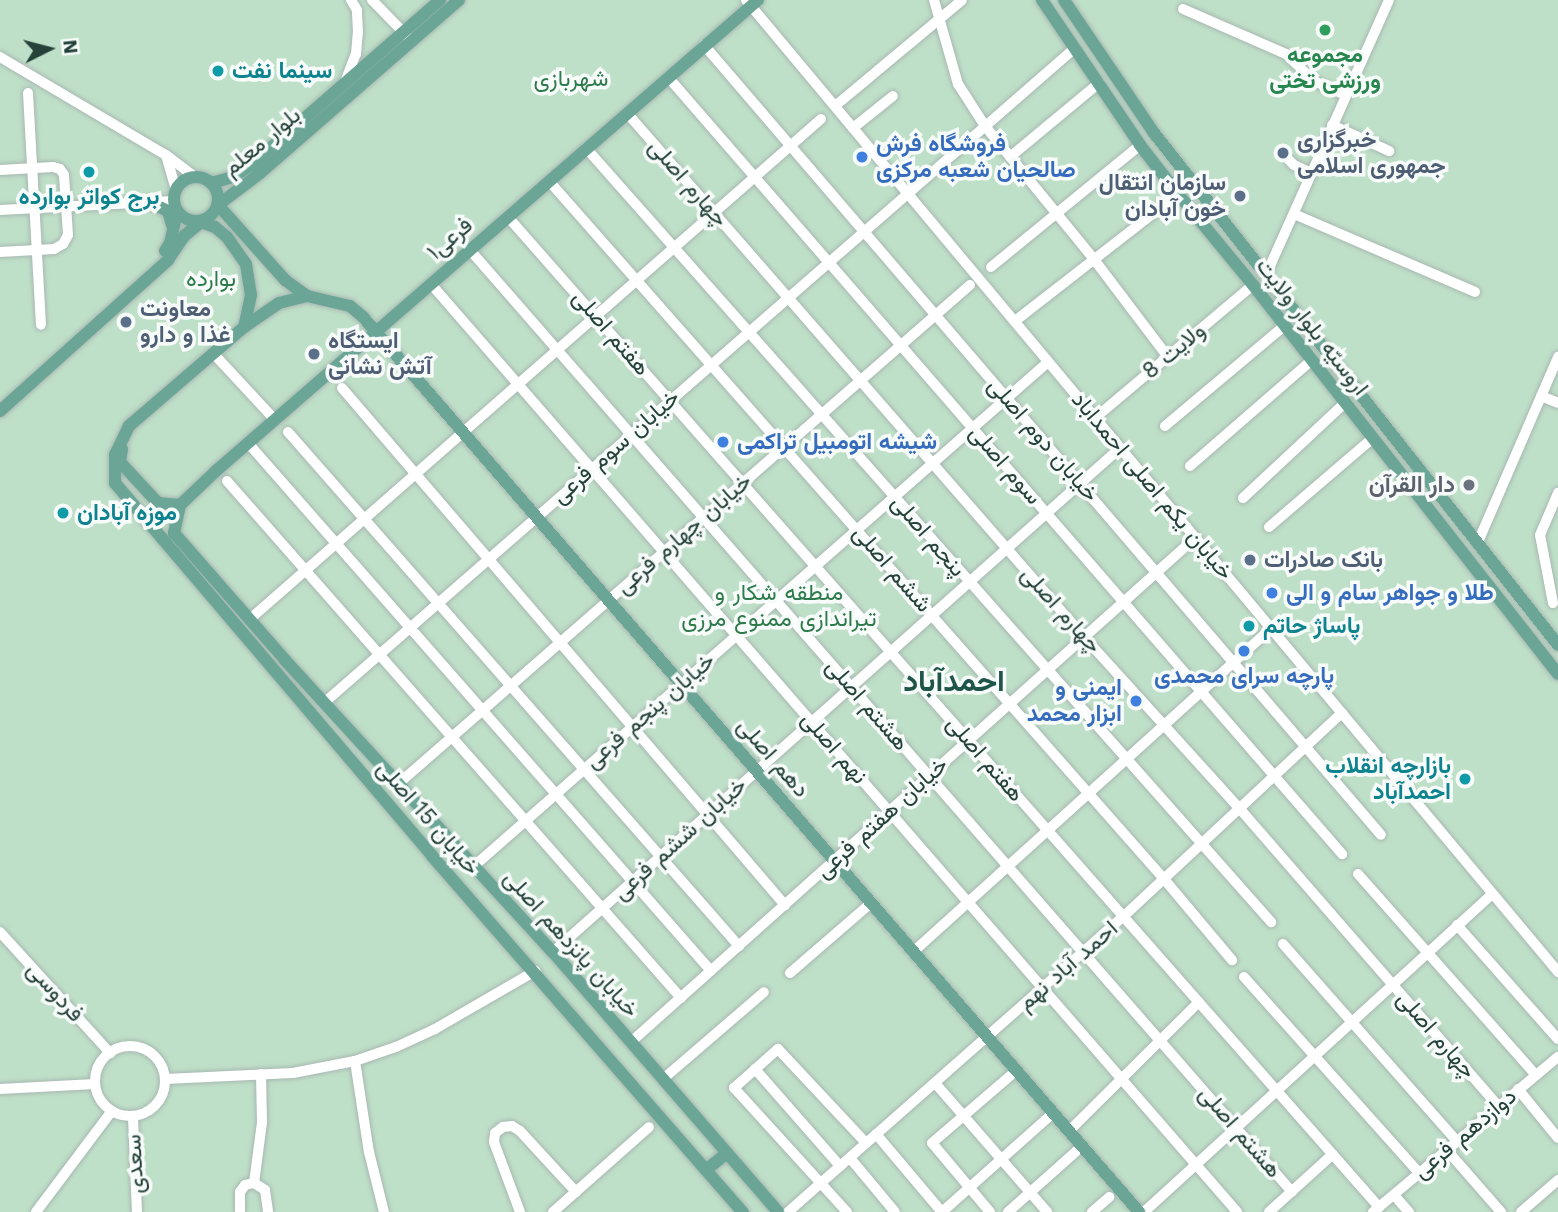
<!DOCTYPE html>
<meta charset="utf-8">
<style>
body{margin:0}
#map{position:relative;width:1558px;height:1212px;overflow:hidden;background:#e6efeb;font-family:"Work Sans",Vazirmatn,sans-serif}
div>[style]{position:absolute}
.green>*{inset:0;background:#bfe0c8}
.roads{filter:drop-shadow(0 0 2px #a8b8b2) drop-shadow(0 0 2px #a8b8b2)}
.minor>*{height:10px;margin:-5px;padding:0 5px;transform-origin:5px;border-radius:5px;background:#fff}
.minor>.ring{margin:-5px;padding:0;box-sizing:content-box;background:none;border:10px solid #fff;border-radius:50%}
.major>*{height:12px;margin:-6px;padding:0 6px;transform-origin:6px;border-radius:6px;background:#6aa596}
.major>.ring{margin:-6px;padding:0;box-sizing:content-box;background:none;border:12px solid #6aa596;border-radius:50%}
.dots>*{width:19px;height:19px;translate:-50% -50%;box-sizing:border-box;border:4px solid #f7fbf9;border-radius:50%}
span{translate:-50% -50%;white-space:nowrap;text-align:center;line-height:1.15;-webkit-text-stroke:7px #f7fbf9;paint-order:stroke}
.leisure-label{font-size:23px;color:#27864d;font-weight:700}
.culture-label{font-size:23px;color:#0d838f;font-weight:700}
.left{translate:0 -50%;text-align:left}
.right{translate:-100% -50%;text-align:right}
.park-label{font-size:23px;color:#2d7a4b}
.service-label{font-size:23px;color:#4e5e75;font-weight:700}
.street-label{font-size:23px;color:#24423a}
.shop-label{font-size:23px;color:#366cbe;font-weight:700}
.worship-label{font-size:23px;color:#5b616d;font-weight:700}
.district-label{font-size:30px;color:#1f5548;font-weight:700}
.north{position:absolute;left:14px;top:14px;width:70px;height:70px;-webkit-text-stroke:5px #f7fbf9;paint-order:stroke;rotate:84deg;font-size:19px;font-weight:700;line-height:28px;text-align:center;color:#24423a}
.north::after{content:'';display:block;margin:auto;width:24px;height:32px;background:#24423a;clip-path:polygon(50% 0,100% 100%,50% 72%,0 100%)}
</style>
<div id="map">
<div class="green">
<i style="clip-path:polygon(0 0,1558px 0,1558px 1212px,0 1212px)"></i>
</div>
<div class="roads">
<div class="minor">
<i style="left:372px;top:0;width:52px;rotate:45.8deg"></i>
<i style="left:746px;top:0;width:1267px;rotate:50.12deg"></i>
<i style="left:934px;top:0;width:87px;rotate:74.1deg"></i>
<i style="left:958px;top:84px;width:50px;rotate:57.3deg"></i>
<i style="left:985px;top:126px;width:171px;rotate:50.7deg"></i>
<i style="left:1093px;top:258px;width:123px;rotate:52.9deg"></i>
<i style="left:1183px;top:9px;width:112px;rotate:23.6deg"></i>
<i style="left:1286px;top:54px;width:39px;rotate:44deg"></i>
<i style="left:1314px;top:81px;width:35px;rotate:24deg"></i>
<i style="left:704px;top:45px;width:1040px;rotate:49.4deg"></i>
<i style="left:0;top:57px;width:193px;rotate:30.6deg"></i>
<i style="left:166px;top:155px;width:36px;rotate:37deg"></i>
<i style="left:668px;top:77px;width:1029px;rotate:49.06deg"></i>
<i style="left:345px;top:82px;width:30px;rotate:-69deg"></i>
<i style="left:356px;top:54px;width:22px;rotate:-85deg"></i>
<i style="left:358px;top:32px;width:22px;rotate:-93deg"></i>
<i style="left:357px;top:10px;width:12px;rotate:-121deg"></i>
<i style="left:28px;top:93px;width:232px;rotate:86.8deg"></i>
<i style="left:835px;top:106px;width:165px;rotate:-39.8deg"></i>
<i style="left:627px;top:113px;width:695px;rotate:48.91deg"></i>
<i style="left:1084px;top:637px;width:232px;rotate:47.8deg"></i>
<i style="left:1240px;top:809px;width:393px;rotate:49deg"></i>
<i style="left:1332px;top:125px;width:63px;rotate:24.5deg"></i>
<i style="left:853px;top:128px;width:51px;rotate:-38.7deg"></i>
<i style="left:586px;top:148px;width:1034px;rotate:48.49deg"></i>
<i style="left:166px;top:155px;width:35px;rotate:74deg"></i>
<i style="left:1010px;top:157px;width:116px;rotate:-39.7deg"></i>
<i style="left:1289px;top:160px;width:7px;rotate:45deg"></i>
<i style="left:1294px;top:165px;width:19px;rotate:25deg"></i>
<i style="left:0;top:170px;width:53px;rotate:-3.2deg"></i>
<i style="left:53px;top:167px;width:7px;rotate:16deg"></i>
<i style="left:60px;top:169px;width:7px;rotate:56deg"></i>
<i style="left:64px;top:175px;width:60px;rotate:86.2deg"></i>
<i style="left:68px;top:235px;width:10px;rotate:119deg"></i>
<i style="left:63px;top:244px;width:10px;rotate:151deg"></i>
<i style="left:54px;top:249px;width:54px;rotate:176.8deg"></i>
<i style="left:549px;top:181px;width:930px;rotate:48.62deg"></i>
<i style="left:1164px;top:879px;width:106px;rotate:50deg"></i>
<i style="left:0;top:210px;width:173px;rotate:-3deg"></i>
<i style="left:1294px;top:214px;width:197px;rotate:23.3deg"></i>
<i style="left:508px;top:217px;width:1319px;rotate:48.66deg"></i>
<i style="left:470px;top:250px;width:1250px;rotate:48.89deg"></i>
<i style="left:991px;top:267px;width:193px;rotate:-39.3deg"></i>
<i style="left:1266px;top:275px;width:301px;rotate:-65.9deg"></i>
<i style="left:431px;top:284px;width:1229px;rotate:49.02deg"></i>
<i style="left:1015px;top:321px;width:207px;rotate:-37.9deg"></i>
<i style="left:213px;top:353px;width:91px;rotate:47.2deg"></i>
<i style="left:342px;top:388px;width:681px;rotate:49.41deg"></i>
<i style="left:1541px;top:396px;width:18px;rotate:22deg"></i>
<i style="left:1095px;top:418px;width:207px;rotate:-40.1deg"></i>
<i style="left:1165px;top:426px;width:155px;rotate:-40deg"></i>
<i style="left:288px;top:432px;width:684px;rotate:48.74deg"></i>
<i style="left:248px;top:443px;width:702px;rotate:48.75deg"></i>
<i style="left:1190px;top:466px;width:160px;rotate:-41deg"></i>
<i style="left:227px;top:481px;width:688px;rotate:48.71deg"></i>
<i style="left:1243px;top:498px;width:139px;rotate:-43deg"></i>
<i style="left:1269px;top:527px;width:137px;rotate:-40.6deg"></i>
<i style="left:1478px;top:542px;width:202px;rotate:-66.6deg"></i>
<i style="left:1553px;top:603px;width:69px;rotate:-100.8deg"></i>
<i style="left:1540px;top:535px;width:46px;rotate:-66.8deg"></i>
<i style="left:250px;top:619px;width:759px;rotate:-41.21deg"></i>
<i style="left:325px;top:702px;width:995px;rotate:-41.09deg"></i>
<i style="left:398px;top:784px;width:759px;rotate:-41.1deg"></i>
<i style="left:473px;top:867px;width:765px;rotate:-41.29deg"></i>
<i style="left:1358px;top:874px;width:268px;rotate:48.5deg"></i>
<i style="left:1457px;top:925px;width:152px;rotate:48.5deg"></i>
<i style="left:0;top:932px;width:164px;rotate:47.7deg"></i>
<i style="left:1283px;top:944px;width:261px;rotate:48.6deg"></i>
<i style="left:553px;top:952px;width:759px;rotate:-41.63deg"></i>
<i style="left:913px;top:952px;width:472px;rotate:-42.1deg"></i>
<i style="left:790px;top:973px;width:107px;rotate:-40.8deg"></i>
<i style="left:1244px;top:977px;width:263px;rotate:48.2deg"></i>
<i style="left:631px;top:1042px;width:756px;rotate:-41.78deg"></i>
<i class="ring" style="left:95px;top:1046px;width:60px;height:60px"></i>
<i style="left:355px;top:1061px;width:92px;rotate:81.3deg"></i>
<i style="left:369px;top:1152px;width:62px;rotate:76deg"></i>
<i style="left:755px;top:1069px;width:129px;rotate:48.8deg"></i>
<i style="left:165px;top:1079px;width:128px;rotate:-2.7deg"></i>
<i style="left:293px;top:1073px;width:63px;rotate:-11deg"></i>
<i style="left:355px;top:1061px;width:43px;rotate:-18.9deg"></i>
<i style="left:396px;top:1047px;width:43px;rotate:-24.8deg"></i>
<i style="left:435px;top:1029px;width:116px;rotate:-30.1deg"></i>
<i style="left:663px;top:1079px;width:133px;rotate:-40.7deg"></i>
<i style="left:935px;top:1083px;width:171px;rotate:49deg"></i>
<i style="left:0;top:1089px;width:95px;rotate:-3deg"></i>
<i style="left:1518px;top:1089px;width:63px;rotate:50.8deg"></i>
<i style="left:133px;top:1117px;width:95px;rotate:87.6deg"></i>
<i style="left:1069px;top:1131px;width:183px;rotate:-44.8deg"></i>
<i style="left:876px;top:1134px;width:102px;rotate:49.8deg"></i>
<i style="left:1446px;top:1149px;width:84px;rotate:48.9deg"></i>
<i style="left:850px;top:1158px;width:70px;rotate:50.2deg"></i>
<i style="left:254px;top:1183px;width:62px;rotate:-82.5deg"></i>
<i style="left:262px;top:1122px;width:48px;rotate:-91.2deg"></i>
<i style="left:1394px;top:1195px;width:23px;rotate:49deg"></i>
<i style="left:36px;top:1212px;width:125px;rotate:-53.1deg"></i>
<i style="left:240px;top:1212px;width:20px;rotate:-90deg"></i>
<i style="left:240px;top:1192px;width:9px;rotate:-54deg"></i>
<i style="left:245px;top:1185px;width:9px;rotate:-13deg"></i>
<i style="left:254px;top:1183px;width:13px;rotate:32deg"></i>
<i style="left:265px;top:1190px;width:22px;rotate:82deg"></i>
<i style="left:520px;top:1212px;width:75px;rotate:-110.4deg"></i>
<i style="left:494px;top:1142px;width:9px;rotate:-84deg"></i>
<i style="left:495px;top:1133px;width:10px;rotate:-37deg"></i>
<i style="left:503px;top:1127px;width:9px;rotate:-6deg"></i>
<i style="left:512px;top:1126px;width:9px;rotate:32deg"></i>
<i style="left:520px;top:1131px;width:83px;rotate:47.4deg"></i>
<i style="left:553px;top:1212px;width:128px;rotate:-41.5deg"></i>
<i style="left:788px;top:1212px;width:448px;rotate:-41.4deg"></i>
<i style="left:1124px;top:916px;width:298px;rotate:-43deg"></i>
<i style="left:847px;top:1212px;width:168px;rotate:-132.3deg"></i>
<i style="left:734px;top:1088px;width:59px;rotate:-41.6deg"></i>
<i style="left:778px;top:1049px;width:129px;rotate:46.9deg"></i>
<i style="left:942px;top:1212px;width:149px;rotate:-41.7deg"></i>
<i style="left:990px;top:1212px;width:90px;rotate:-130deg"></i>
<i style="left:932px;top:1143px;width:112px;rotate:-40.7deg"></i>
<i style="left:1008px;top:1212px;width:99px;rotate:-41.7deg"></i>
<i style="left:1092px;top:1212px;width:23px;rotate:-41deg"></i>
<i style="left:1144px;top:1212px;width:471px;rotate:-42.4deg"></i>
<i style="left:1269px;top:1212px;width:86px;rotate:-42.2deg"></i>
<i style="left:1373px;top:1212px;width:241px;rotate:-40deg"></i>
<i style="left:1521px;top:1212px;width:49px;rotate:-40.9deg"></i>
</div>
<div class="major">
<i style="left:459px;top:0;width:265px;rotate:139deg"></i>
<i style="left:259px;top:174px;width:51px;rotate:142.9deg"></i>
<i style="left:218px;top:205px;width:101px;rotate:48.2deg"></i>
<i style="left:285px;top:280px;width:27px;rotate:36deg"></i>
<i style="left:307px;top:296px;width:44px;rotate:13.1deg"></i>
<i style="left:350px;top:306px;width:17px;rotate:40deg"></i>
<i style="left:363px;top:317px;width:1185px;rotate:49.07deg"></i>
<i style="left:758px;top:0;width:717px;rotate:139.02deg"></i>
<i style="left:217px;top:470px;width:51px;rotate:136.6deg"></i>
<i style="left:180px;top:505px;width:29px;rotate:102deg"></i>
<i style="left:174px;top:533px;width:169px;rotate:48.8deg"></i>
<i style="left:285px;top:660px;width:396px;rotate:47.5deg"></i>
<i style="left:553px;top:952px;width:344px;rotate:49.1deg"></i>
<i style="left:1042px;top:0;width:175px;rotate:55.9deg"></i>
<i style="left:1140px;top:145px;width:62px;rotate:52.2deg"></i>
<i style="left:1178px;top:194px;width:118px;rotate:50.5deg"></i>
<i style="left:1253px;top:285px;width:494px;rotate:51.9deg"></i>
<i style="left:1064px;top:0;width:161px;rotate:55.9deg"></i>
<i style="left:1154px;top:133px;width:652px;rotate:51.72deg"></i>
<i class="ring" style="left:174px;top:177px;width:32px;height:32px"></i>
<i style="left:211px;top:183px;width:23px;rotate:-15deg"></i>
<i style="left:233px;top:177px;width:22px;rotate:-34deg"></i>
<i style="left:251px;top:165px;width:251px;rotate:-41.1deg"></i>
<i style="left:150px;top:202px;width:20px;rotate:27deg"></i>
<i style="left:168px;top:211px;width:15px;rotate:74deg"></i>
<i style="left:165px;top:251px;width:9px;rotate:-58deg"></i>
<i style="left:170px;top:243px;width:32px;rotate:-77deg"></i>
<i style="left:307px;top:296px;width:29px;rotate:166deg"></i>
<i style="left:279px;top:303px;width:42px;rotate:145.6deg"></i>
<i style="left:244px;top:327px;width:152px;rotate:139.3deg"></i>
<i style="left:129px;top:426px;width:32px;rotate:116deg"></i>
<i style="left:115px;top:455px;width:28px;rotate:90deg"></i>
<i style="left:115px;top:483px;width:490px;rotate:49.6deg"></i>
<i style="left:432px;top:856px;width:473px;rotate:48.9deg"></i>
<i style="left:0;top:411px;width:226px;rotate:-41.9deg"></i>
<i style="left:168px;top:260px;width:29px;rotate:-56deg"></i>
<i style="left:184px;top:236px;width:22px;rotate:-39deg"></i>
<i style="left:201px;top:222px;width:15px;rotate:20deg"></i>
<i style="left:215px;top:227px;width:16px;rotate:40deg"></i>
<i style="left:227px;top:237px;width:33px;rotate:55deg"></i>
<i style="left:246px;top:264px;width:31px;rotate:81deg"></i>
<i style="left:251px;top:295px;width:33px;rotate:102deg"></i>
<i style="left:122px;top:449px;width:13px;rotate:99deg"></i>
<i style="left:120px;top:462px;width:56px;rotate:47.2deg"></i>
<i style="left:158px;top:503px;width:22px;rotate:5deg"></i>
<i style="left:706px;top:1170px;width:27px;rotate:-39deg"></i>
</div>
</div>
<div class="dots">
<i style="left:1325px;top:30px;background:#2e9e5b"></i>
<i style="left:218px;top:71px;background:#0f9aa8"></i>
<i style="left:1283px;top:153px;background:#5c6f8a"></i>
<i style="left:862px;top:157px;background:#3f7fe0"></i>
<i style="left:89px;top:172px;background:#0f9aa8"></i>
<i style="left:1240px;top:196px;background:#5c6f8a"></i>
<i style="left:126px;top:322px;background:#5c6f8a"></i>
<i style="left:314px;top:354px;background:#5c6f8a"></i>
<i style="left:723px;top:442px;background:#3f7fe0"></i>
<i style="left:1469px;top:485px;background:#6b7280"></i>
<i style="left:63px;top:513px;background:#0f9aa8"></i>
<i style="left:1250px;top:560px;background:#5c6f8a"></i>
<i style="left:1272px;top:593px;background:#3f7fe0"></i>
<i style="left:1249px;top:626px;background:#0f9aa8"></i>
<i style="left:1244px;top:651px;background:#3f7fe0"></i>
<i style="left:1136px;top:701px;background:#3f7fe0"></i>
<i style="left:1465px;top:779px;background:#0f9aa8"></i>
</div>
<div class="leisure-label">
<span style="left:1325px;top:68px">مجموعه<br>ورزشی تختی</span>
</div>
<div class="culture-label">
<span class="left" style="left:232px;top:71px">سینما نفت</span>
<span style="left:89px;top:197px">برج کواتر بوارده</span>
<span class="left" style="left:77px;top:513px">موزه آبادان</span>
<span class="left" style="left:1263px;top:626px">پاساژ حاتم</span>
<span class="right" style="left:1451px;top:779px">بازارچه انقلاب<br>احمدآباد</span>
</div>
<div class="park-label">
<span style="left:571px;top:79px">شهربازی</span>
<span style="left:211px;top:279px">بوارده</span>
<span style="left:779px;top:606px">منطقه شکار و<br>تیراندازی ممنوع مرزی</span>
</div>
<div class="service-label">
<span class="left" style="left:1297px;top:153px">خبرگزاری<br>جمهوری اسلامی</span>
<span class="right" style="left:1226px;top:196px">سازمان انتقال<br>خون آبادان</span>
<span class="left" style="left:140px;top:322px">معاونت<br>غذا و دارو</span>
<span class="left" style="left:328px;top:354px">ایستگاه<br>آتش نشانی</span>
<span class="left" style="left:1264px;top:560px">بانک صادرات</span>
</div>
<div class="street-label">
<span style="left:262px;top:142px;rotate:-40deg">بلوار معلم</span>
<span style="left:688px;top:183px;rotate:49deg">چهارم اصلی</span>
<span style="left:450px;top:239px;rotate:-41deg">فرعی۱</span>
<span style="left:1312px;top:327px;rotate:52deg">اروسیّه بلوار ولایت</span>
<span style="left:611px;top:333px;rotate:49deg">هفتم اصلی</span>
<span style="left:1174px;top:351px;rotate:-40deg">ولایت 8</span>
<span style="left:1043px;top:440px;rotate:49deg">خیابان دوم اصلی</span>
<span style="left:616px;top:447px;rotate:-41deg">خیابان سوم فرعی</span>
<span style="left:1005px;top:465px;rotate:49deg">سوم اصلی</span>
<span style="left:1152px;top:486px;rotate:50deg">خیابان یکم اصلی احمداباد</span>
<span style="left:684px;top:534px;rotate:-41deg">خیابان چهارم فرعی</span>
<span style="left:928px;top:536px;rotate:49deg">پنجم اصلی</span>
<span style="left:892px;top:569px;rotate:49deg">ششم اصلی</span>
<span style="left:1061px;top:610px;rotate:48deg">چهارم اصلی</span>
<span style="left:867px;top:705px;rotate:49deg">هشتم اصلی</span>
<span style="left:650px;top:711px;rotate:-41deg">خیابان پنجم فرعی</span>
<span style="left:834px;top:748px;rotate:49deg">نهم اصلی</span>
<span style="left:773px;top:758px;rotate:49deg">دهم اصلی</span>
<span style="left:985px;top:759px;rotate:49deg">هفتم اصلی</span>
<span style="left:428px;top:818px;rotate:49deg">خیابان 15 اصلی</span>
<span style="left:882px;top:818px;rotate:-42deg">خیابان هفتم فرعی</span>
<span style="left:680px;top:839px;rotate:-42deg">خیابان ششم فرعی</span>
<span style="left:571px;top:944px;rotate:48deg">خیابان پانزدهم اصلی</span>
<span style="left:1068px;top:966px;rotate:-41deg">احمد آباد نهم</span>
<span style="left:55px;top:992px;rotate:48deg">فردوسی</span>
<span style="left:1436px;top:1035px;rotate:49deg">چهارم اصلی</span>
<span style="left:1240px;top:1132px;rotate:49deg">هشتم اصلی</span>
<span style="left:1465px;top:1134px;rotate:-40deg">دوازدهم فرعی</span>
<span style="left:135px;top:1164px;rotate:-93deg">سعدی</span>
</div>
<div class="shop-label">
<span class="left" style="left:876px;top:157px">فروشگاه فرش<br>صالحیان شعبه مرکزی</span>
<span class="left" style="left:737px;top:442px">شیشه اتومبیل تراکمی</span>
<span class="left" style="left:1286px;top:593px">طلا و جواهر سام و الی</span>
<span style="left:1244px;top:676px">پارچه سرای محمدی</span>
<span class="right" style="left:1122px;top:701px">ایمنی و<br>ابزار محمد</span>
</div>
<div class="worship-label">
<span class="right" style="left:1455px;top:485px">دار القرآن</span>
</div>
<div class="district-label">
<span style="left:954px;top:681px">احمدآباد</span>
</div>
<div class="north">N</div>
</div>
